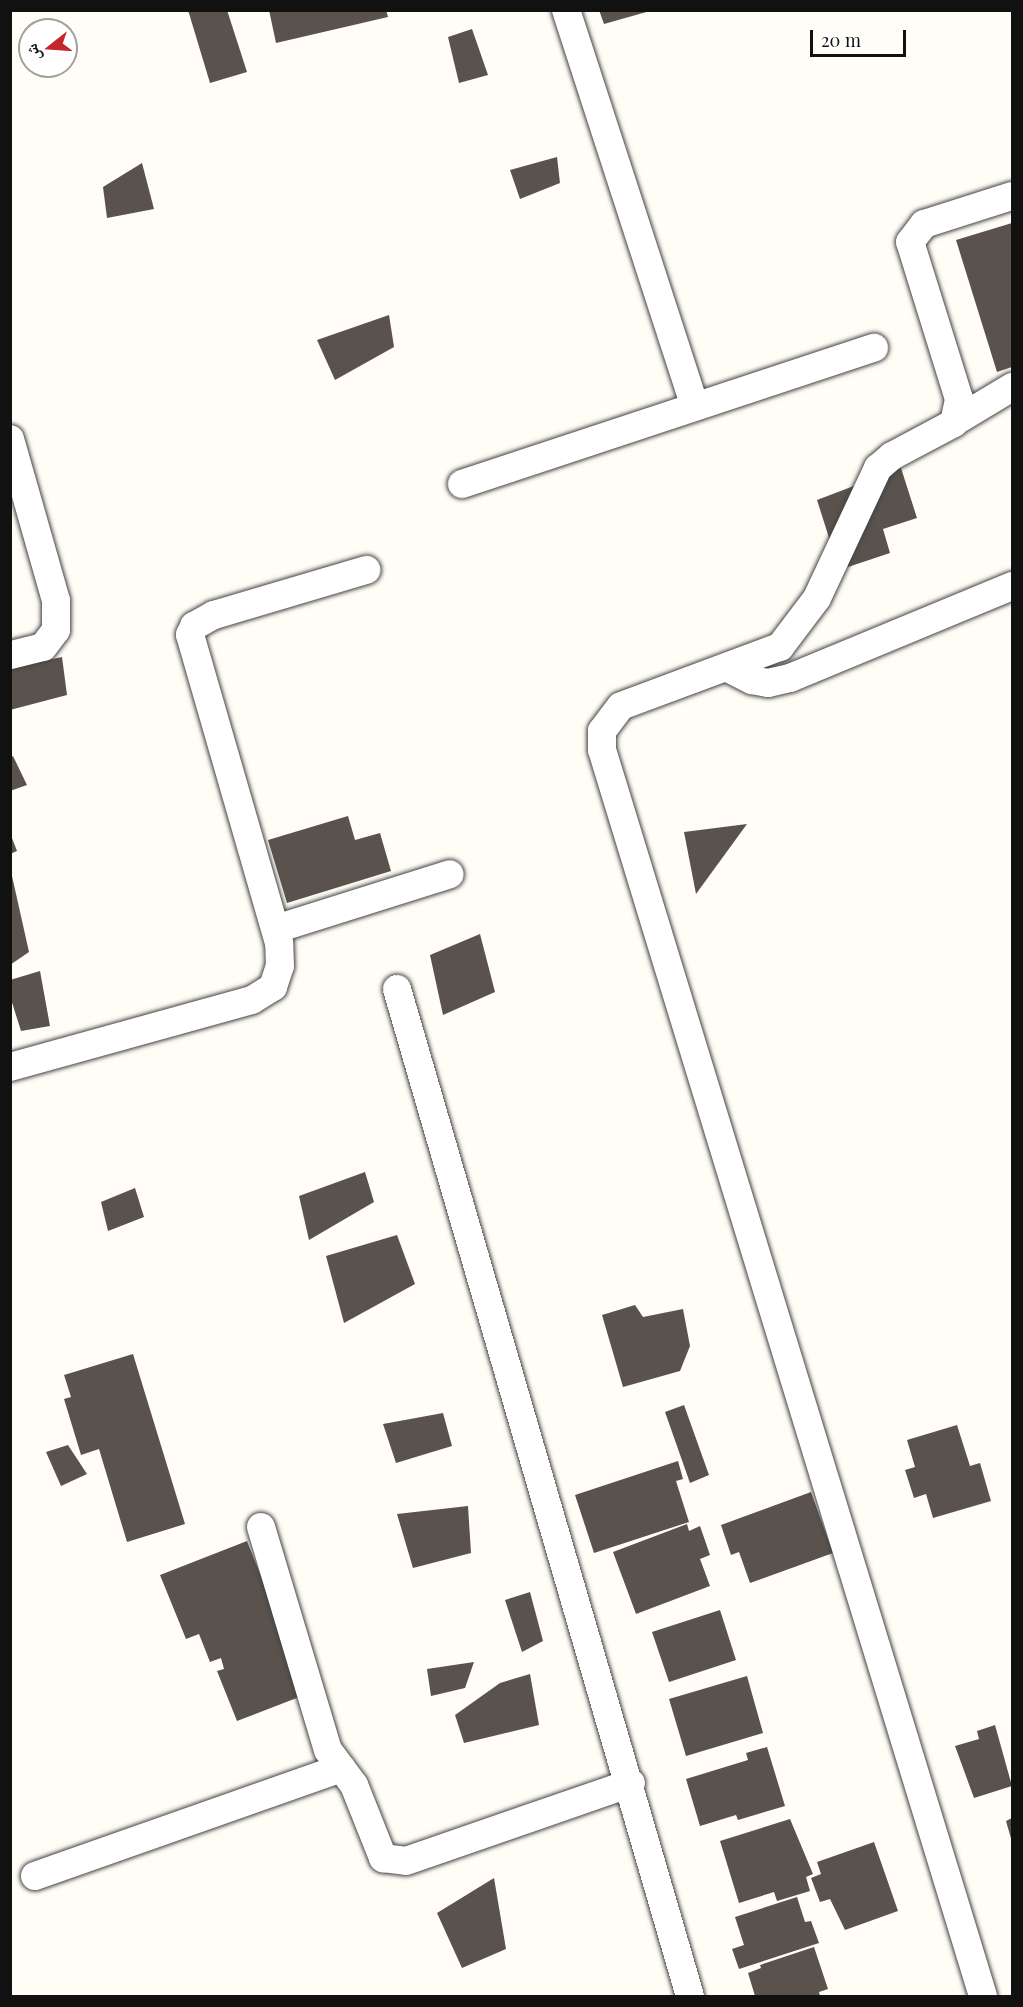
<!DOCTYPE html>
<meta charset="utf-8">
<style>
body{margin:0}
#map{position:relative;width:1023px;height:2007px;overflow:hidden;background:#fffdf5;font-family:"Playfair Display","Noto Naskh Arabic",serif}
div>[style]{position:absolute}
.building>*{inset:0;background:#5a524d}
.roads{filter:drop-shadow(0 0 2px #444) drop-shadow(0 0 2px #444)}
.minor>*{height:28px;margin:-14px;padding:0 14px;transform-origin:14px;border-radius:14px;background:#fff}
span{translate:-50% -50%;white-space:nowrap;text-align:center;line-height:1.15;-webkit-text-stroke:6px #fff;paint-order:stroke}
.frame{position:absolute;inset:0;border:12px solid #111;pointer-events:none}
.north{position:absolute;left:18px;top:18px;width:60px;height:60px;box-sizing:border-box;background:#fff;border:2px solid #a0a0a0;border-radius:50%;rotate:253deg;font-size:16px;font-weight:700;line-height:24px;text-align:center;color:#111}
.north::after{content:'';display:block;margin:auto;width:21px;height:27px;background:#c4262e;clip-path:polygon(50% 0,100% 100%,50% 72%,0 100%)}
.scale{position:absolute;left:810px;top:30px;width:96px;height:27px;box-sizing:border-box;border:3px solid #111;border-top:0;padding-left:8px;font-size:18px;line-height:21px;white-space:nowrap;color:#111;-webkit-text-stroke:4px #fff;paint-order:stroke}
</style>
<div id="map">
<div class="building">
<i style="clip-path:polygon(188px 10px,227px 10px,247px 72px,210px 83px)"></i>
<i style="clip-path:polygon(269px 10px,386px 10px,388px 17px,276px 43px)"></i>
<i style="clip-path:polygon(599px 10px,650px 10px,650px 11px,604px 24px)"></i>
<i style="clip-path:polygon(472px 29px,488px 75px,459px 83px,448px 37px)"></i>
<i style="clip-path:polygon(557px 157px,560px 183px,520px 199px,510px 170px)"></i>
<i style="clip-path:polygon(142px 163px,154px 209px,107px 218px,103px 187px)"></i>
<i style="clip-path:polygon(1012px 223px,1012px 367px,997px 372px,956px 240px)"></i>
<i style="clip-path:polygon(389px 315px,394px 347px,335px 380px,317px 340px)"></i>
<i style="clip-path:polygon(901px 468px,917px 518px,883px 529px,890px 553px,848px 567px,840px 541px,831px 544px,817px 500px)"></i>
<i style="clip-path:polygon(62px 657px,67px 695px,10px 710px,10px 668px)"></i>
<i style="clip-path:polygon(13px 756px,27px 785px,10px 791px,10px 758px)"></i>
<i style="clip-path:polygon(348px 816px,355px 840px,380px 833px,391px 871px,287px 903px,268px 840px)"></i>
<i style="clip-path:polygon(747px 824px,696px 894px,684px 832px)"></i>
<i style="clip-path:polygon(10px 833px,17px 851px,10px 854px)"></i>
<i style="clip-path:polygon(12px 876px,29px 952px,10px 965px,10px 877px)"></i>
<i style="clip-path:polygon(480px 934px,495px 992px,443px 1015px,430px 955px)"></i>
<i style="clip-path:polygon(40px 971px,50px 1026px,21px 1031px,10px 996px,10px 980px)"></i>
<i style="clip-path:polygon(365px 1172px,374px 1202px,309px 1240px,299px 1196px)"></i>
<i style="clip-path:polygon(135px 1188px,144px 1217px,108px 1231px,101px 1202px)"></i>
<i style="clip-path:polygon(397px 1235px,415px 1284px,344px 1323px,326px 1256px)"></i>
<i style="clip-path:polygon(635px 1305px,643px 1317px,683px 1309px,690px 1346px,680px 1371px,623px 1387px,602px 1315px)"></i>
<i style="clip-path:polygon(133px 1354px,185px 1524px,127px 1542px,99px 1449px,81px 1455px,64px 1399px,71px 1397px,64px 1375px)"></i>
<i style="clip-path:polygon(684px 1405px,709px 1475px,690px 1483px,665px 1412px)"></i>
<i style="clip-path:polygon(443px 1413px,452px 1446px,396px 1463px,383px 1424px)"></i>
<i style="clip-path:polygon(957px 1425px,970px 1466px,980px 1463px,991px 1501px,933px 1518px,926px 1494px,914px 1498px,905px 1470px,915px 1467px,907px 1440px)"></i>
<i style="clip-path:polygon(68px 1445px,87px 1474px,61px 1486px,46px 1452px)"></i>
<i style="clip-path:polygon(678px 1461px,683px 1479px,676px 1481px,689px 1522px,594px 1553px,575px 1495px)"></i>
<i style="clip-path:polygon(811px 1492px,833px 1553px,750px 1583px,739px 1552px,731px 1555px,721px 1525px)"></i>
<i style="clip-path:polygon(468px 1506px,471px 1553px,413px 1568px,397px 1514px)"></i>
<i style="clip-path:polygon(687px 1524px,689px 1531px,700px 1526px,710px 1555px,700px 1559px,710px 1586px,636px 1614px,613px 1552px)"></i>
<i style="clip-path:polygon(247px 1541px,307px 1694px,237px 1721px,217px 1671px,224px 1669px,221px 1658px,210px 1662px,199px 1634px,186px 1639px,160px 1575px)"></i>
<i style="clip-path:polygon(530px 1592px,543px 1641px,522px 1652px,505px 1600px)"></i>
<i style="clip-path:polygon(720px 1610px,736px 1660px,669px 1682px,652px 1632px)"></i>
<i style="clip-path:polygon(474px 1662px,465px 1688px,431px 1696px,427px 1669px)"></i>
<i style="clip-path:polygon(530px 1674px,539px 1725px,464px 1743px,455px 1715px,500px 1683px)"></i>
<i style="clip-path:polygon(747px 1676px,763px 1733px,686px 1756px,669px 1699px)"></i>
<i style="clip-path:polygon(995px 1725px,1012px 1786px,974px 1798px,955px 1746px,979px 1739px,977px 1731px)"></i>
<i style="clip-path:polygon(767px 1747px,785px 1806px,738px 1820px,736px 1815px,700px 1826px,686px 1779px,748px 1760px,746px 1753px)"></i>
<i style="clip-path:polygon(1012px 1818px,1012px 1842px,1006px 1821px)"></i>
<i style="clip-path:polygon(790px 1819px,813px 1874px,806px 1877px,810px 1891px,777px 1901px,774px 1892px,739px 1903px,720px 1841px)"></i>
<i style="clip-path:polygon(874px 1842px,898px 1911px,845px 1930px,830px 1899px,820px 1902px,811px 1878px,821px 1874px,817px 1862px)"></i>
<i style="clip-path:polygon(494px 1878px,506px 1949px,462px 1968px,437px 1913px)"></i>
<i style="clip-path:polygon(797px 1897px,805px 1922px,811px 1921px,819px 1943px,739px 1969px,732px 1949px,744px 1945px,735px 1917px)"></i>
<i style="clip-path:polygon(814px 1947px,828px 1989px,819px 1992px,820px 1996px,755px 1996px,748px 1973px,761px 1968px,760px 1965px)"></i>
</div>
<div class="roads">
<div class="minor">
<i style="left:566px;top:10px;width:417px;rotate:72deg"></i>
<i style="left:954px;top:422px;width:68px;rotate:-31.1deg"></i>
<i style="left:10px;top:439px;width:168px;rotate:74.1deg"></i>
<i style="left:56px;top:601px;width:29px;rotate:90deg"></i>
<i style="left:56px;top:630px;width:21px;rotate:127deg"></i>
<i style="left:43px;top:647px;width:34px;rotate:166deg"></i>
<i style="left:462px;top:484px;width:434px;rotate:-18.3deg"></i>
<i style="left:728px;top:668px;width:27px;rotate:27deg"></i>
<i style="left:752px;top:680px;width:16px;rotate:11deg"></i>
<i style="left:768px;top:683px;width:23px;rotate:-13deg"></i>
<i style="left:790px;top:678px;width:240px;rotate:-22.5deg"></i>
<i style="left:276px;top:929px;width:182px;rotate:-17.5deg"></i>
<i style="left:397px;top:989px;width:1049px;rotate:73.78deg"></i>
<i style="left:10px;top:1067px;width:251px;rotate:-15.5deg"></i>
<i style="left:252px;top:1000px;width:25px;rotate:-32deg"></i>
<i style="left:273px;top:987px;width:22px;rotate:-72deg"></i>
<i style="left:280px;top:966px;width:23px;rotate:-92deg"></i>
<i style="left:279px;top:943px;width:321px;rotate:-106.1deg"></i>
<i style="left:190px;top:635px;width:10px;rotate:-66deg"></i>
<i style="left:194px;top:626px;width:23px;rotate:-29deg"></i>
<i style="left:214px;top:615px;width:159px;rotate:-16.5deg"></i>
<i style="left:261px;top:1527px;width:233px;rotate:73.3deg"></i>
<i style="left:328px;top:1750px;width:44px;rotate:53.4deg"></i>
<i style="left:354px;top:1785px;width:79px;rotate:68.3deg"></i>
<i style="left:383px;top:1858px;width:23px;rotate:7deg"></i>
<i style="left:406px;top:1861px;width:238px;rotate:-19.1deg"></i>
<i style="left:35px;top:1876px;width:325px;rotate:-19.4deg"></i>
<i style="left:983px;top:1996px;width:1303px;rotate:-107deg"></i>
<i style="left:602px;top:750px;width:19px;rotate:-90deg"></i>
<i style="left:602px;top:731px;width:31px;rotate:-53deg"></i>
<i style="left:621px;top:706px;width:170px;rotate:-20.4deg"></i>
<i style="left:780px;top:647px;width:61px;rotate:-52.9deg"></i>
<i style="left:817px;top:598px;width:144px;rotate:-64.9deg"></i>
<i style="left:878px;top:468px;width:18px;rotate:-41deg"></i>
<i style="left:892px;top:456px;width:70px;rotate:-28deg"></i>
<i style="left:954px;top:423px;width:25px;rotate:-78deg"></i>
<i style="left:959px;top:399px;width:164px;rotate:-107.3deg"></i>
<i style="left:910px;top:242px;width:23px;rotate:-52deg"></i>
<i style="left:924px;top:224px;width:92px;rotate:-17.7deg"></i>
</div>
</div>
<div class="frame"></div>
<div class="north">ش</div>
<div class="scale">20 m</div>
</div>
